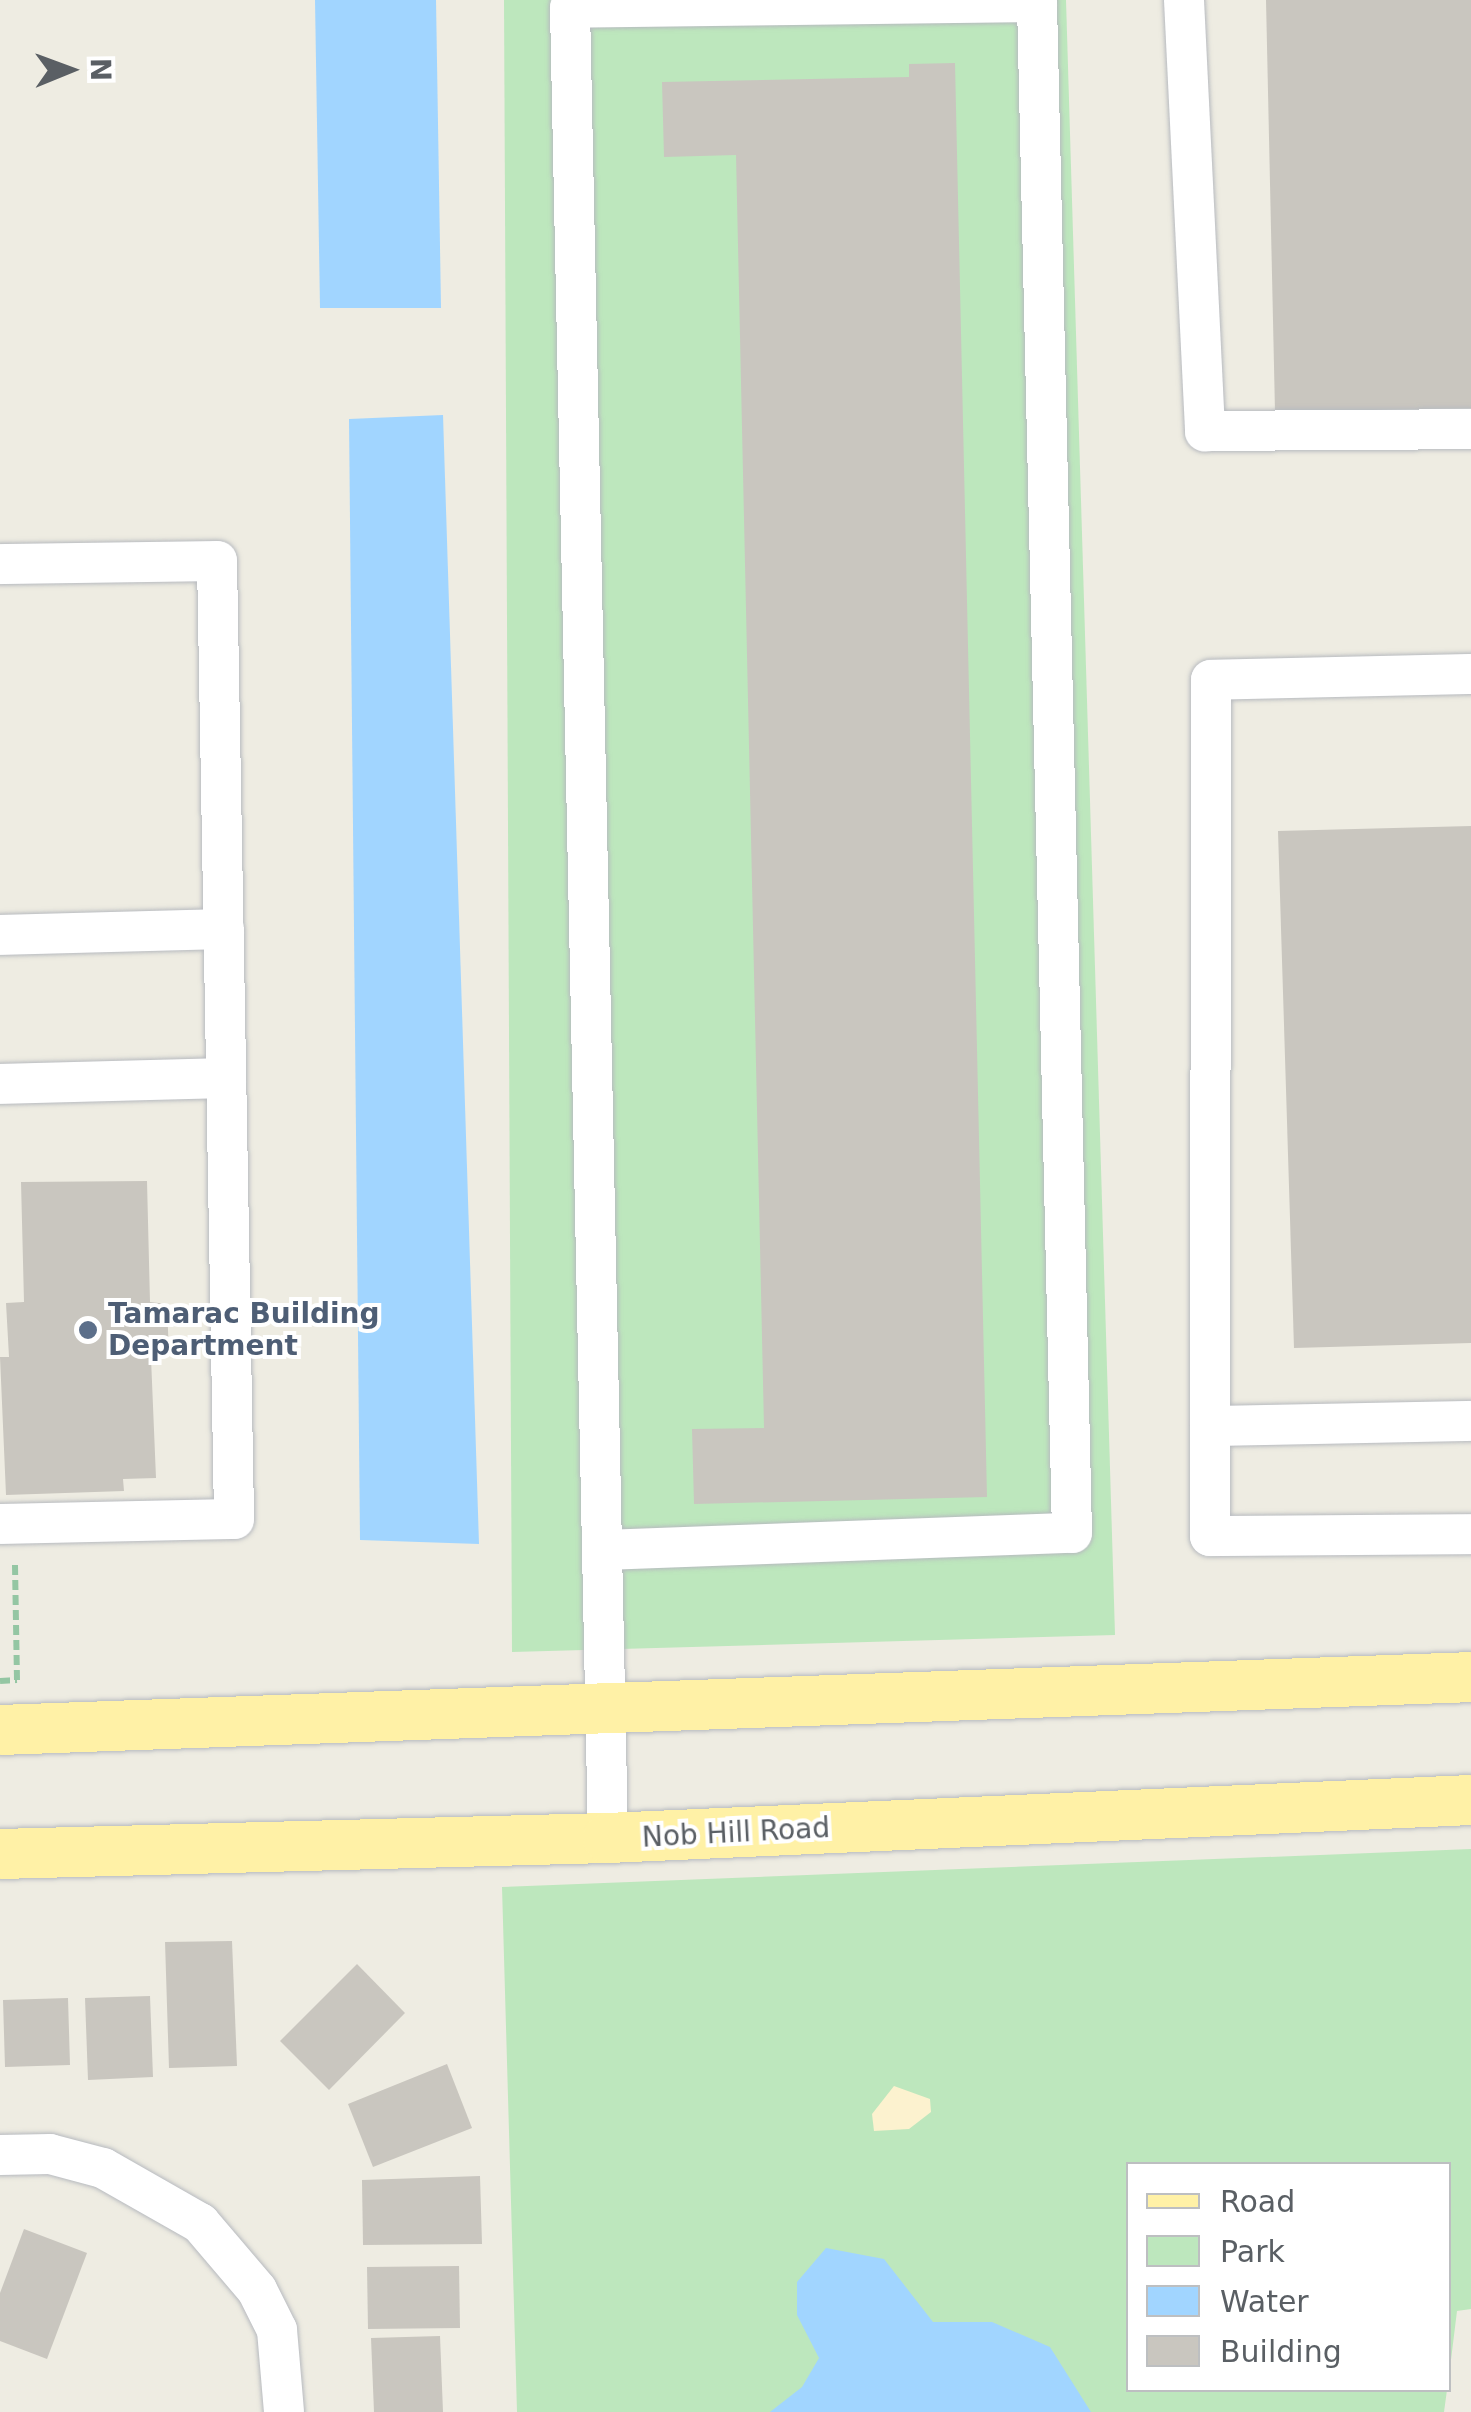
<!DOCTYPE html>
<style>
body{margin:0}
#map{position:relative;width:1471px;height:2412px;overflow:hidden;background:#eeece2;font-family:"DejaVu Sans",sans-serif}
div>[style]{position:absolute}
.green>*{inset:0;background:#bde7bd}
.sand>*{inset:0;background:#fcf2cf}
.water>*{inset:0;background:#a1d5ff}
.building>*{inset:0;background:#c9c6bf}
.path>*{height:6px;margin-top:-3px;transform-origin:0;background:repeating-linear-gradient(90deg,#94c6a3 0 10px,transparent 0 15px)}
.roads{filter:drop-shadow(0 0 2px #b7babf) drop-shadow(0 0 2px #b7babf)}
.minor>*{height:40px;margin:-20px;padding:0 20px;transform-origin:20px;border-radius:20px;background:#fff}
.major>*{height:50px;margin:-25px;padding:0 25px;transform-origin:25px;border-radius:25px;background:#fff1a6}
.dots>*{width:28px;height:28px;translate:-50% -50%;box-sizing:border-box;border:5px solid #fff;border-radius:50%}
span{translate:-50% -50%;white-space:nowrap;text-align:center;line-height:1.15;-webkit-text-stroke:8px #fff;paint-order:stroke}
.service-label{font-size:28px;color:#4e5e75;font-weight:700}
.left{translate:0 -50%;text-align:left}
.street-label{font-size:28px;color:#5a5f64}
.legend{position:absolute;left:1126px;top:2162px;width:325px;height:230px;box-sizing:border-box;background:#fff;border:2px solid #bdbfc1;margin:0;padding:12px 18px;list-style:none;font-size:30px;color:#5a5f64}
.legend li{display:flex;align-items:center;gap:20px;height:50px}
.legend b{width:50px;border:2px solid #bdbfc1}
.north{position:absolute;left:20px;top:20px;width:100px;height:100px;-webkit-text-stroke:8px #fff;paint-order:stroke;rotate:89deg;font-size:28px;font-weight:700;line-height:40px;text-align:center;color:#5a5f64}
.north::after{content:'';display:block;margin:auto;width:35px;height:45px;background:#5a5f64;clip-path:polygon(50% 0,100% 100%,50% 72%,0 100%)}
</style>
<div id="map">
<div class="green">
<i style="clip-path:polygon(504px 0,1066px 0,1115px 1635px,512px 1652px)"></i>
<i style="clip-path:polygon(1471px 1849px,1471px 2309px,1457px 2311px,1449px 2376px,1448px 2164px,1128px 2164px,1128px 2390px,1447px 2390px,1444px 2412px,517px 2412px,502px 1887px)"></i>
</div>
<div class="sand">
<i style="clip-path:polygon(894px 2086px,930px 2099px,931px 2112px,909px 2129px,874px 2131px,872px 2114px)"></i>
</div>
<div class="water">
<i style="clip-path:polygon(315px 0,436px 0,441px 308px,320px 308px)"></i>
<i style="clip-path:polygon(443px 415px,479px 1544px,360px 1540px,349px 419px)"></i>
<i style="clip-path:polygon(826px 2248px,884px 2259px,933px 2322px,992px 2322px,1050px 2347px,1091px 2412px,770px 2412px,802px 2387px,819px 2358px,797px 2315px,797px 2282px)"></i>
</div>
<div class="building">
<i style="clip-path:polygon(1266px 0,1471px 0,1471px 408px,1275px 412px)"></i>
<i style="clip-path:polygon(955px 63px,987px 1497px,694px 1504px,692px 1429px,764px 1428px,736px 155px,664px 157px,662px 82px,909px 77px,909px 64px)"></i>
<i style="clip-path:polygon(1471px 826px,1471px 1343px,1294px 1348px,1278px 831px)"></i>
<i style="clip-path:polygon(147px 1181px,150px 1302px,167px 1304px,169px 1356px,151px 1358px,156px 1478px,123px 1479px,124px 1491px,6px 1495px,0 1357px,9px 1357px,6px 1303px,24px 1302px,21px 1182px)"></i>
<i style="clip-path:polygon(232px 1941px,237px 2066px,169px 2068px,165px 1942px)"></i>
<i style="clip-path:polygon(357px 1964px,405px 2013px,329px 2090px,280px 2041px)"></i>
<i style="clip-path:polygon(150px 1996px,153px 2077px,88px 2080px,85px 1998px)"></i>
<i style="clip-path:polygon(68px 1998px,70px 2065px,5px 2067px,3px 2000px)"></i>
<i style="clip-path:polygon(447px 2064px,472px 2128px,373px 2167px,348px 2104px)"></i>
<i style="clip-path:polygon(480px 2176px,482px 2244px,363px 2245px,362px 2180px)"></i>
<i style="clip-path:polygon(24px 2229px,87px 2253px,47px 2359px,0 2341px,0 2293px)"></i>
<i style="clip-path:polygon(459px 2266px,460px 2328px,368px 2329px,367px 2267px)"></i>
<i style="clip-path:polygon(440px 2336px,443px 2412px,374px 2412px,371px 2338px)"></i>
</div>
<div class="path">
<i style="left:0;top:1681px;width:17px;rotate:-3deg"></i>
<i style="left:17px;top:1680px;width:119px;rotate:-91deg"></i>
</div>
<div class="roads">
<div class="minor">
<i style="left:1184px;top:0;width:432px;rotate:87.2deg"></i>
<i style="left:1205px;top:431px;width:266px;rotate:-0.4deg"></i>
<i style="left:0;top:564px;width:217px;rotate:-0.8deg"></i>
<i style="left:217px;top:561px;width:958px;rotate:88.98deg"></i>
<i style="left:234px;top:1519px;width:234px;rotate:178.8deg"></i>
<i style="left:1471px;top:674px;width:260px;rotate:178.7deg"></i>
<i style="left:1211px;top:680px;width:856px;rotate:90.07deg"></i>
<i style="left:1210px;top:1536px;width:261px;rotate:-0.4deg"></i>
<i style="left:0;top:935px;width:224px;rotate:-1.5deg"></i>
<i style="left:0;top:1084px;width:226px;rotate:-1.5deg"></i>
<i style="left:1210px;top:1426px;width:261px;rotate:-1.1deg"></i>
<i style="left:603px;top:1550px;width:469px;rotate:-2.1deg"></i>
<i style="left:1072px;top:1533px;width:1531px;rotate:-91.31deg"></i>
<i style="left:1037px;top:2px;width:467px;rotate:179.3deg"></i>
<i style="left:570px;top:8px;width:1830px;rotate:88.81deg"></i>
<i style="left:0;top:2155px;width:50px;rotate:-1.1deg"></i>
<i style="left:50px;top:2154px;width:55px;rotate:14.8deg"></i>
<i style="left:103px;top:2168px;width:112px;rotate:29.6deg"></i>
<i style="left:200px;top:2223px;width:88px;rotate:49.6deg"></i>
<i style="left:257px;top:2290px;width:45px;rotate:63.4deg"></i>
<i style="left:277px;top:2330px;width:82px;rotate:85.1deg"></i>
</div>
<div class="major">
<i style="left:0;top:1730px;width:1472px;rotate:-2.06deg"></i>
<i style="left:0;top:1854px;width:608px;rotate:-1.51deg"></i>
<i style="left:608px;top:1838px;width:864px;rotate:-2.52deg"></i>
</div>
</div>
<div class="dots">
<i style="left:88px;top:1330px;background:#5c6f8a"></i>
</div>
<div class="service-label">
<span class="left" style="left:108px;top:1330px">Tamarac Building<br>Department</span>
</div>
<div class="street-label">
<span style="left:736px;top:1833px;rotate:-3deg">Nob Hill Road</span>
</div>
<ul class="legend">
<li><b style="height:12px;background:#fff1a6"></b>Road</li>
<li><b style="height:28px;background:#bde7bd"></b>Park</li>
<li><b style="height:28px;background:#a1d5ff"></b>Water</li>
<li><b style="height:28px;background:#c9c6bf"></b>Building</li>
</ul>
<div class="north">N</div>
</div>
